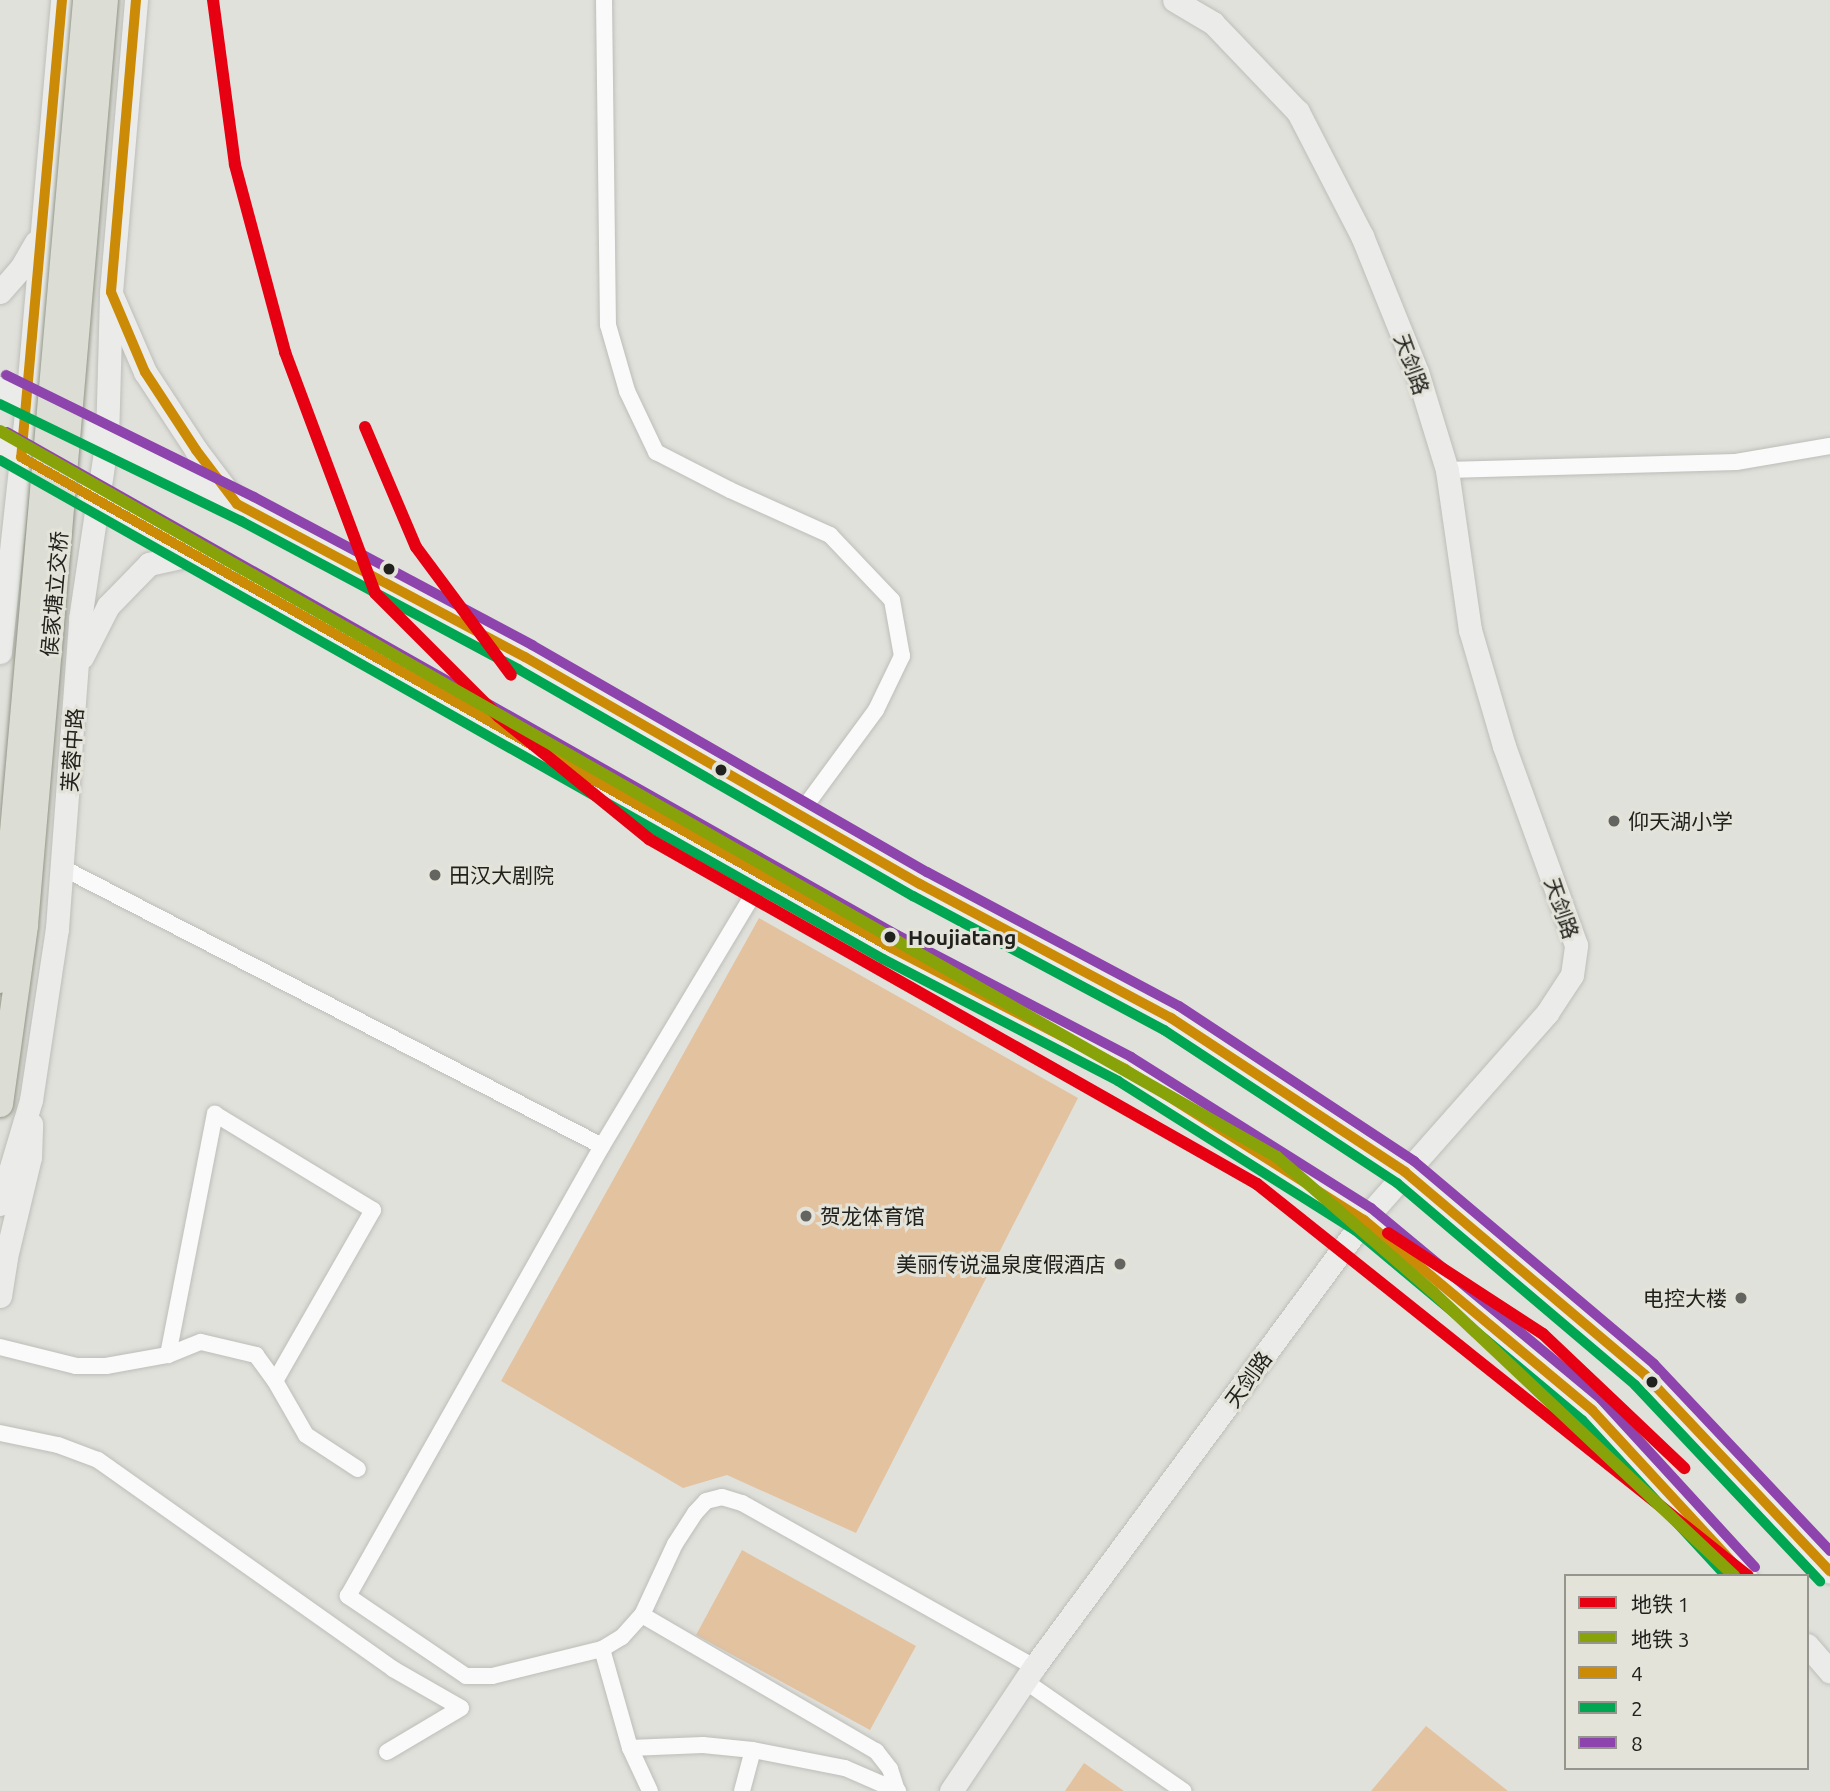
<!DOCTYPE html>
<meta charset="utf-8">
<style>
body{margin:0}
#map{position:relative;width:1830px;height:1791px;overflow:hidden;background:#e1e1dc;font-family:Ubuntu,"Noto Sans SC",sans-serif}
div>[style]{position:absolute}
.green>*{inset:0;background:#e3c2a0}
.roads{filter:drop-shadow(0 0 2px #bdbdb9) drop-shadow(0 0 2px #bdbdb9)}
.street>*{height:16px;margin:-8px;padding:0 8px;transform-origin:8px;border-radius:8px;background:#fafafa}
.secondary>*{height:23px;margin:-11.5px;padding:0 11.5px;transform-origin:11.5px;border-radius:11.5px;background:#ebece9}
.bridges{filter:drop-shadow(0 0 2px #919586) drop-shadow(0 0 2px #919586)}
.primary-bridge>*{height:26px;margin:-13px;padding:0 13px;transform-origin:13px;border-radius:13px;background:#dcded6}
.bus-1>*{height:10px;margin:-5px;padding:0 5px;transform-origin:5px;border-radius:5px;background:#cc8b06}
.bus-2>*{height:10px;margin:-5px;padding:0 5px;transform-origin:5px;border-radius:5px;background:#00a651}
.bus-3>*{height:10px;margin:-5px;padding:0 5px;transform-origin:5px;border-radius:5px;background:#8e44ad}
.metro-1>*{height:12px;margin:-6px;padding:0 6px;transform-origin:6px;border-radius:6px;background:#e60012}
.metro-2>*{height:12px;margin:-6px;padding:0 6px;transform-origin:6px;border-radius:6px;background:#88a20a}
.dots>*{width:19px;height:19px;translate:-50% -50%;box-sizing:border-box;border:4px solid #e3e3da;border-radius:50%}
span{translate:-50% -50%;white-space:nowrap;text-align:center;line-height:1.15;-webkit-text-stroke:6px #e3e3da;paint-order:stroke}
.street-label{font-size:21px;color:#21211d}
.poi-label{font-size:21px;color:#21211d}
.left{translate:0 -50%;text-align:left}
.right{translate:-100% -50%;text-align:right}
.stop-label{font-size:21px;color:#21211d;font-weight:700}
.legend{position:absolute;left:1564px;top:1574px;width:245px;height:196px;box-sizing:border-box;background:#e3e3da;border:2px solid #95958e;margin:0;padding:9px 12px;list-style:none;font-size:21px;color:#21211d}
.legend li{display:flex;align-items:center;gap:14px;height:35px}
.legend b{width:35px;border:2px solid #95958e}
</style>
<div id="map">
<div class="green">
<i style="clip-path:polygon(759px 918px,1078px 1098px,856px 1533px,727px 1475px,683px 1488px,501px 1381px)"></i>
<i style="clip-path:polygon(742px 1550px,916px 1646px,870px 1730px,696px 1635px)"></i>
<i style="clip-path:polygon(1426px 1726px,1508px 1791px,1371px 1791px)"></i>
<i style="clip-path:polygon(1084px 1763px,1124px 1791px,1065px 1791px)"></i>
</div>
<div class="roads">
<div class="street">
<i style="left:604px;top:0;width:325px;rotate:89.3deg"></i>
<i style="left:608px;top:325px;width:69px;rotate:73.9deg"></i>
<i style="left:627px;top:391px;width:68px;rotate:64.6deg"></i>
<i style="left:656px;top:452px;width:83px;rotate:27.2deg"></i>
<i style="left:730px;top:490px;width:110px;rotate:24.2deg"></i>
<i style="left:830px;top:535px;width:90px;rotate:46.4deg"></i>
<i style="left:892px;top:600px;width:57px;rotate:79.9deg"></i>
<i style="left:902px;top:656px;width:60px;rotate:115.7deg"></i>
<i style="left:876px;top:710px;width:130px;rotate:126.3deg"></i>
<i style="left:1447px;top:470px;width:289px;rotate:-1.6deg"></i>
<i style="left:1736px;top:462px;width:95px;rotate:-9.7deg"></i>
<i style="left:63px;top:868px;width:606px;rotate:27.28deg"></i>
<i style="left:0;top:1347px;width:78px;rotate:14deg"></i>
<i style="left:76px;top:1366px;width:30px"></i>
<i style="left:106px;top:1366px;width:63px;rotate:-10.1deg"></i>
<i style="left:168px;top:1355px;width:35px;rotate:-22deg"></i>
<i style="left:201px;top:1342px;width:57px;rotate:13.3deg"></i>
<i style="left:256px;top:1355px;width:32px;rotate:54deg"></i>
<i style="left:275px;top:1381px;width:62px;rotate:60.1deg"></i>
<i style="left:306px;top:1435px;width:62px;rotate:33.2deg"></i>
<i style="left:168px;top:1355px;width:246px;rotate:-79deg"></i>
<i style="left:215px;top:1114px;width:185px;rotate:31.3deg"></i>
<i style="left:373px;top:1210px;width:197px;rotate:119.8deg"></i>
<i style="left:0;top:1433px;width:59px;rotate:11.7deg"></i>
<i style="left:58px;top:1445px;width:43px;rotate:20.6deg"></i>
<i style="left:98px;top:1460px;width:362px;rotate:35.3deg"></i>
<i style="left:393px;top:1669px;width:78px;rotate:29.8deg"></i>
<i style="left:461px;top:1708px;width:86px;rotate:149.3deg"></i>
<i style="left:642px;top:1615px;width:271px;rotate:30.2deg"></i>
<i style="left:876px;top:1751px;width:23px;rotate:52deg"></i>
<i style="left:890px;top:1769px;width:22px;rotate:72deg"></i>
<i style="left:602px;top:1649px;width:23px;rotate:-31deg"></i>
<i style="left:622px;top:1637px;width:30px;rotate:-48deg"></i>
<i style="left:642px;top:1615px;width:78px;rotate:-65.1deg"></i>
<i style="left:675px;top:1544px;width:37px;rotate:-57deg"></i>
<i style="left:695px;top:1513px;width:16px;rotate:-47deg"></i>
<i style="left:706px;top:1501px;width:16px;rotate:-14deg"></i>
<i style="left:722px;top:1497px;width:21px;rotate:17deg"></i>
<i style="left:742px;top:1503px;width:335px;rotate:29.3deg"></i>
<i style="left:1025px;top:1681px;width:193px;rotate:34.8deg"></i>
<i style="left:630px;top:1748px;width:73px;rotate:-2.4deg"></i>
<i style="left:703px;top:1745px;width:50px;rotate:5.7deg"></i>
<i style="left:753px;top:1750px;width:94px;rotate:11.1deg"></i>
<i style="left:845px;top:1768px;width:58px;rotate:23.5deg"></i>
<i style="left:650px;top:1791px;width:47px;rotate:-114.9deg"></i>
<i style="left:630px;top:1748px;width:103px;rotate:-105.8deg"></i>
<i style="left:602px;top:1649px;width:113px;rotate:166.2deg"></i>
<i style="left:492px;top:1676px;width:26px;rotate:180deg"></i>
<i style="left:466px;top:1676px;width:143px;rotate:-145.9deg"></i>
<i style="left:348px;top:1596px;width:517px;rotate:-60.56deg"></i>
<i style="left:602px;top:1146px;width:315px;rotate:-59deg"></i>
<i style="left:742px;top:1791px;width:42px;rotate:-75deg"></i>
</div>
<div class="secondary">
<i style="left:0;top:292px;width:32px;rotate:-49deg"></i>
<i style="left:21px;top:268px;width:30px;rotate:-60deg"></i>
<i style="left:113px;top:298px;width:81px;rotate:66.6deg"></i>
<i style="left:145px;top:372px;width:93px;rotate:56.8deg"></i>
<i style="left:196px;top:450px;width:61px;rotate:52.9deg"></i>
<i style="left:0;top:388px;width:275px;rotate:26.1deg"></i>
<i style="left:247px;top:509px;width:315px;rotate:28deg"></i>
<i style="left:525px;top:657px;width:456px;rotate:29.9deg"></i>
<i style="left:920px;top:884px;width:285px;rotate:28.1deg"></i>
<i style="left:1171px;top:1018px;width:280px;rotate:33.3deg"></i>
<i style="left:1405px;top:1172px;width:314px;rotate:40.2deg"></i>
<i style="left:1645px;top:1375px;width:270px;rotate:46.7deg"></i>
<i style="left:0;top:444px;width:1022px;rotate:29.47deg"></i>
<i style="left:890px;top:947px;width:265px;rotate:27.4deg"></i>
<i style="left:1125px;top:1069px;width:283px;rotate:32.3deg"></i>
<i style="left:1364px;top:1220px;width:297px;rotate:39.8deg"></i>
<i style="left:1592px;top:1410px;width:226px;rotate:47.3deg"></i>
<i style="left:0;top:652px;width:251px;rotate:-83.8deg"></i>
<i style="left:27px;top:402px;width:404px;rotate:-85deg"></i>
<i style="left:82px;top:657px;width:57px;rotate:-63deg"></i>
<i style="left:108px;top:606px;width:59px;rotate:-45.7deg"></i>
<i style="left:149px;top:564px;width:46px;rotate:-12.5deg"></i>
<i style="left:0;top:1204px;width:109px;rotate:-73.4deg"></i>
<i style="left:31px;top:1100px;width:174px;rotate:-81.4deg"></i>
<i style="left:57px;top:928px;width:310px;rotate:-85.7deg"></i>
<i style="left:80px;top:619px;width:182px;rotate:-81.5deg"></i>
<i style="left:107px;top:439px;width:147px;rotate:-88.4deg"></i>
<i style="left:111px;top:292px;width:293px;rotate:-85.1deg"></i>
<i style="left:0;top:1296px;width:39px;rotate:-81deg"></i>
<i style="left:6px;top:1257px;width:103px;rotate:-76.5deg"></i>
<i style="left:30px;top:1157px;width:33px;rotate:-88deg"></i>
<i style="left:1807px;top:1645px;width:35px;rotate:49deg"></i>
<i style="left:951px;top:1791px;width:149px;rotate:-56.2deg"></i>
<i style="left:1034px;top:1667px;width:556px;rotate:-53.56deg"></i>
<i style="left:1364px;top:1220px;width:276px;rotate:-48.5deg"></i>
<i style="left:1547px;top:1013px;width:45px;rotate:-56.7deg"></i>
<i style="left:1572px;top:975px;width:30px;rotate:-82deg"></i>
<i style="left:1576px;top:945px;width:212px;rotate:-109.9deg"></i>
<i style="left:1504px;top:746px;width:121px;rotate:-106.3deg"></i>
<i style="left:1470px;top:630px;width:162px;rotate:-98.2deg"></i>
<i style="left:1447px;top:470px;width:102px;rotate:-107deg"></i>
<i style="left:1417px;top:372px;width:147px;rotate:-112deg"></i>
<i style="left:1362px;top:236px;width:140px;rotate:-117.3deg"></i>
<i style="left:1298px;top:112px;width:123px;rotate:-133.7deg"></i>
<i style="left:1213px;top:23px;width:45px;rotate:-149.5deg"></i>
</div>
</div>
<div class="bridges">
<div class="primary-bridge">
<i style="left:0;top:980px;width:984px;rotate:-84.98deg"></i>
<i style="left:0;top:1104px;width:181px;rotate:-82deg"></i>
<i style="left:25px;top:925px;width:928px;rotate:-85.06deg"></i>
</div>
</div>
<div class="bus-1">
<i style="left:62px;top:0;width:459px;rotate:95.1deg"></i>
<i style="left:21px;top:457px;width:998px;rotate:29.42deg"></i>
<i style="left:890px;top:947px;width:265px;rotate:27.4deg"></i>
<i style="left:1125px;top:1069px;width:283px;rotate:32.3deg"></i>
<i style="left:1364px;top:1220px;width:297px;rotate:39.8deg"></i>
<i style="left:1592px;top:1410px;width:226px;rotate:47.3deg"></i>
<i style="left:136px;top:0;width:293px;rotate:94.9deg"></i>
<i style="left:111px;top:292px;width:87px;rotate:67deg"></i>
<i style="left:145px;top:372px;width:93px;rotate:56.8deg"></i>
<i style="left:196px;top:450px;width:68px;rotate:52.8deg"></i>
<i style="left:237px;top:504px;width:326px;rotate:28deg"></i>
<i style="left:525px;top:657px;width:456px;rotate:29.9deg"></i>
<i style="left:920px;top:884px;width:285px;rotate:28.1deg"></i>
<i style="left:1171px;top:1018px;width:280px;rotate:33.3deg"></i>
<i style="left:1405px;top:1172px;width:314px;rotate:40.2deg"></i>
<i style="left:1645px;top:1375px;width:270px;rotate:46.7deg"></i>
</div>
<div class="bus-2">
<i style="left:0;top:404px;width:268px;rotate:25.9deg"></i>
<i style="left:241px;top:521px;width:314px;rotate:28.1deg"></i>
<i style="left:518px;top:669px;width:456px;rotate:29.9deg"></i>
<i style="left:913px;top:896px;width:285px;rotate:28.1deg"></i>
<i style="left:1164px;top:1030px;width:279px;rotate:33.3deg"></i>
<i style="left:1397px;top:1183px;width:312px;rotate:40.3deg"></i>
<i style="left:1635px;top:1385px;width:270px;rotate:46.7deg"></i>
<i style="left:0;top:460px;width:1014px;rotate:29.47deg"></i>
<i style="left:883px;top:959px;width:265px;rotate:27.4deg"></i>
<i style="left:1118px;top:1081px;width:281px;rotate:32.2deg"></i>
<i style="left:1356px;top:1231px;width:295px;rotate:39.9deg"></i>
<i style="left:1582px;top:1420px;width:212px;rotate:47.3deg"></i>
</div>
<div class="bus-3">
<i style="left:6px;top:375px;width:276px;rotate:26.2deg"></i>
<i style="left:254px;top:497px;width:315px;rotate:28deg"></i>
<i style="left:532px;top:645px;width:456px;rotate:29.9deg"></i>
<i style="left:927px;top:872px;width:285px;rotate:28deg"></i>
<i style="left:1179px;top:1006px;width:282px;rotate:33.4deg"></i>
<i style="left:1414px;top:1161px;width:314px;rotate:40.2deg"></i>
<i style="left:1654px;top:1364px;width:257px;rotate:46.7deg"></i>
<i style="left:7px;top:432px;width:1022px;rotate:29.47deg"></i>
<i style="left:897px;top:935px;width:264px;rotate:27.5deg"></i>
<i style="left:1131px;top:1057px;width:284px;rotate:32.2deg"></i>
<i style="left:1371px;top:1208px;width:299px;rotate:39.7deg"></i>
<i style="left:1601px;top:1399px;width:228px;rotate:47.5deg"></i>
</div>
<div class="metro-1">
<i style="left:213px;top:0;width:166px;rotate:82.4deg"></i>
<i style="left:235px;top:165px;width:194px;rotate:75deg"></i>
<i style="left:285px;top:352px;width:257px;rotate:69.5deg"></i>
<i style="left:375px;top:593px;width:175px;rotate:45deg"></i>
<i style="left:499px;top:717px;width:193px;rotate:39.1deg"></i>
<i style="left:649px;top:839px;width:699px;rotate:29.57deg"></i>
<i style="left:1257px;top:1184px;width:628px;rotate:38.6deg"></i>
<i style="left:365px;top:427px;width:130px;rotate:67deg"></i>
<i style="left:416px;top:547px;width:159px;rotate:53.4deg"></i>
<i style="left:1388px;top:1233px;width:185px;rotate:33.1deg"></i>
<i style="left:1543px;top:1334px;width:195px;rotate:43.5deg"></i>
</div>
<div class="metro-2">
<i style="left:0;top:431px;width:1469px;rotate:29.62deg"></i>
<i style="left:1277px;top:1157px;width:206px;rotate:40.9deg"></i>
<i style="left:1433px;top:1292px;width:414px;rotate:43.3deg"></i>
</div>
<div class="dots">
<i style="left:389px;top:569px;background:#21211d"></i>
<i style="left:721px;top:770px;background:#21211d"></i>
<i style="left:1614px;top:821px;background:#646460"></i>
<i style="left:435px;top:875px;background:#646460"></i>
<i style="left:890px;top:937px;background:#21211d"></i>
<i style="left:806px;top:1216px;background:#646460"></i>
<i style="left:1120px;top:1264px;background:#646460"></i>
<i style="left:1741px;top:1298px;background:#646460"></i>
<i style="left:1652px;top:1382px;background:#21211d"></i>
</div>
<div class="street-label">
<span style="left:1412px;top:364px;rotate:70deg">天剑路</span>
<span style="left:54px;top:594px;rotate:-85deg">侯家塘立交桥</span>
<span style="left:72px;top:750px;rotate:-86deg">芙蓉中路</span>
<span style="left:1562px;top:908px;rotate:71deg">天剑路</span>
<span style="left:1248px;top:1379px;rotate:-54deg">天剑路</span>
</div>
<div class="poi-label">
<span class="left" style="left:1628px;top:821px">仰天湖小学</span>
<span class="left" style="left:449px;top:875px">田汉大剧院</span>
<span class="left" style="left:820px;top:1216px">贺龙体育馆</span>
<span class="right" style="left:1106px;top:1264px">美丽传说温泉度假酒店</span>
<span class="right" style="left:1727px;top:1298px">电控大楼</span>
</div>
<div class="stop-label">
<span class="left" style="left:908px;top:937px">Houjiatang</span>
</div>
<ul class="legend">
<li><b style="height:9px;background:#e60012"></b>地铁 1</li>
<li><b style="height:9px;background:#88a20a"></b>地铁 3</li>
<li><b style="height:9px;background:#cc8b06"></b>4</li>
<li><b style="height:9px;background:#00a651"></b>2</li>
<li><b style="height:9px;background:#8e44ad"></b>8</li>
</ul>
</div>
